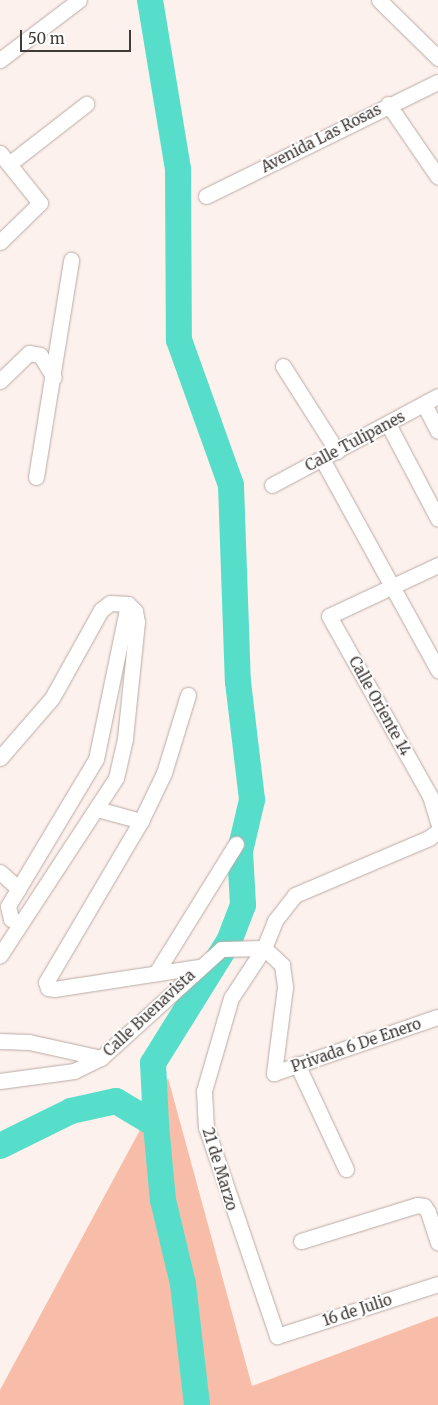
<!DOCTYPE html>
<style>
body{margin:0}
#map{position:relative;width:438px;height:1405px;overflow:hidden;background:#fdf1ed;font-family:Merriweather,serif}
div>[style]{position:absolute}
.green>*{inset:0;background:#f7bda8}
.river>*{height:26px;margin:-13px;padding:0 13px;transform-origin:13px;border-radius:13px;background:#56deca}
.roads{filter:drop-shadow(0 0 1px #b9aba5) drop-shadow(0 0 1px #b9aba5)}
.minor>*{height:15px;margin:-7.5px;padding:0 7.5px;transform-origin:7.5px;border-radius:7.5px;background:#fff}
span{translate:-50% -50%;white-space:nowrap;text-align:center;line-height:1.15;-webkit-text-stroke:4px #fff;paint-order:stroke}
.street-label{font-size:15px;color:#413b38}
.scale{position:absolute;left:20px;top:30px;width:111px;height:22px;box-sizing:border-box;border:2px solid #413b38;border-top:0;padding-left:6px;font-size:15px;line-height:18px;white-space:nowrap;color:#413b38;-webkit-text-stroke:4px #fff;paint-order:stroke}
</style>
<div id="map">
<div class="green">
<i style="clip-path:polygon(168px 1078px,252px 1386px,438px 1316px,438px 1405px,0 1405px,0 1390px)"></i>
</div>
<div class="river">
<i style="left:150px;top:0;width:171px;rotate:80.6deg"></i>
<i style="left:178px;top:169px;width:171px;rotate:89.7deg"></i>
<i style="left:179px;top:340px;width:154px;rotate:70.3deg"></i>
<i style="left:231px;top:485px;width:197px;rotate:88deg"></i>
<i style="left:238px;top:682px;width:119px;rotate:83.2deg"></i>
<i style="left:252px;top:800px;width:52px;rotate:103.2deg"></i>
<i style="left:240px;top:851px;width:54px;rotate:86.8deg"></i>
<i style="left:243px;top:905px;width:39px;rotate:111deg"></i>
<i style="left:229px;top:941px;width:144px;rotate:121.9deg"></i>
<i style="left:153px;top:1063px;width:62px;rotate:87.2deg"></i>
<i style="left:0;top:1146px;width:79px;rotate:-26.2deg"></i>
<i style="left:71px;top:1111px;width:46px;rotate:-12.5deg"></i>
<i style="left:116px;top:1101px;width:47px;rotate:31deg"></i>
<i style="left:156px;top:1125px;width:75px;rotate:84.7deg"></i>
<i style="left:163px;top:1200px;width:86px;rotate:76.6deg"></i>
<i style="left:183px;top:1284px;width:122px;rotate:83.4deg"></i>
</div>
<div class="roads">
<div class="minor">
<i style="left:379px;top:0;width:83px;rotate:44.5deg"></i>
<i style="left:0;top:60px;width:99px;rotate:-37.2deg"></i>
<i style="left:388px;top:104px;width:88px;rotate:55.6deg"></i>
<i style="left:0;top:153px;width:64px;rotate:51.3deg"></i>
<i style="left:40px;top:203px;width:56px;rotate:135.7deg"></i>
<i style="left:9px;top:164px;width:98px;rotate:-37.9deg"></i>
<i style="left:206px;top:196px;width:258px;rotate:-26.2deg"></i>
<i style="left:283px;top:366px;width:101px;rotate:57.6deg"></i>
<i style="left:0;top:381px;width:40px;rotate:-44deg"></i>
<i style="left:29px;top:353px;width:11px;rotate:10deg"></i>
<i style="left:40px;top:355px;width:26px;rotate:58deg"></i>
<i style="left:424px;top:404px;width:30px;rotate:63deg"></i>
<i style="left:388px;top:424px;width:107px;rotate:62.2deg"></i>
<i style="left:322px;top:459px;width:241px;rotate:61.2deg"></i>
<i style="left:36px;top:477px;width:220px;rotate:-80.8deg"></i>
<i style="left:272px;top:485px;width:188px;rotate:-28.2deg"></i>
<i style="left:438px;top:565px;width:120px;rotate:154.9deg"></i>
<i style="left:329px;top:616px;width:206px;rotate:60.7deg"></i>
<i style="left:430px;top:796px;width:28px;rotate:73deg"></i>
<i style="left:188px;top:695px;width:82px;rotate:107.1deg"></i>
<i style="left:164px;top:773px;width:53px;rotate:115.6deg"></i>
<i style="left:141px;top:821px;width:187px;rotate:120.5deg"></i>
<i style="left:46px;top:982px;width:6px;rotate:72deg"></i>
<i style="left:48px;top:988px;width:6px;rotate:9deg"></i>
<i style="left:54px;top:989px;width:145px;rotate:-8.7deg"></i>
<i style="left:0;top:758px;width:79px;rotate:-49.1deg"></i>
<i style="left:52px;top:698px;width:101px;rotate:-60.9deg"></i>
<i style="left:101px;top:610px;width:11px;rotate:-38deg"></i>
<i style="left:110px;top:603px;width:18px;rotate:3deg"></i>
<i style="left:128px;top:604px;width:10px;rotate:45deg"></i>
<i style="left:135px;top:611px;width:11px;rotate:80deg"></i>
<i style="left:137px;top:622px;width:118px;rotate:95.9deg"></i>
<i style="left:125px;top:739px;width:40px;rotate:103deg"></i>
<i style="left:116px;top:778px;width:212px;rotate:123.2deg"></i>
<i style="left:97px;top:809px;width:46px;rotate:15.3deg"></i>
<i style="left:438px;top:831px;width:11px;rotate:142deg"></i>
<i style="left:429px;top:838px;width:146px;rotate:157deg"></i>
<i style="left:295px;top:895px;width:33px;rotate:128deg"></i>
<i style="left:275px;top:921px;width:29px;rotate:112deg"></i>
<i style="left:264px;top:948px;width:60px;rotate:123.4deg"></i>
<i style="left:231px;top:998px;width:97px;rotate:106.2deg"></i>
<i style="left:204px;top:1091px;width:36px;rotate:87deg"></i>
<i style="left:206px;top:1127px;width:221px;rotate:71.2deg"></i>
<i style="left:277px;top:1336px;width:169px;rotate:-17.9deg"></i>
<i style="left:0;top:872px;width:25px;rotate:42deg"></i>
<i style="left:20px;top:923px;width:10px;rotate:-156deg"></i>
<i style="left:11px;top:919px;width:13px;rotate:-103deg"></i>
<i style="left:8px;top:906px;width:171px;rotate:-59.1deg"></i>
<i style="left:96px;top:759px;width:158px;rotate:-78.3deg"></i>
<i style="left:264px;top:948px;width:25px;rotate:43deg"></i>
<i style="left:282px;top:965px;width:22px;rotate:82deg"></i>
<i style="left:285px;top:987px;width:87px;rotate:97.3deg"></i>
<i style="left:274px;top:1073px;width:173px;rotate:-18.9deg"></i>
<i style="left:156px;top:973px;width:152px;rotate:-58.2deg"></i>
<i style="left:0;top:1041px;width:29px;rotate:2deg"></i>
<i style="left:29px;top:1042px;width:74px;rotate:12.5deg"></i>
<i style="left:297px;top:1064px;width:116px;rotate:65deg"></i>
<i style="left:0;top:1081px;width:75px;rotate:-7.7deg"></i>
<i style="left:74px;top:1071px;width:30px;rotate:-26deg"></i>
<i style="left:101px;top:1058px;width:162px;rotate:-42.2deg"></i>
<i style="left:221px;top:949px;width:43px;rotate:-1.3deg"></i>
<i style="left:301px;top:1241px;width:121px;rotate:-17.2deg"></i>
<i style="left:417px;top:1205px;width:7px;rotate:8deg"></i>
<i style="left:424px;top:1206px;width:7px;rotate:56deg"></i>
<i style="left:428px;top:1212px;width:32px;rotate:72deg"></i>
</div>
</div>
<div class="street-label">
<span style="left:321px;top:138px;rotate:-27deg">Avenida Las Rosas</span>
<span style="left:355px;top:441px;rotate:-28deg">Calle Tulipanes</span>
<span style="left:380px;top:706px;rotate:61deg">Calle Oriente 14</span>
<span style="left:149px;top:1013px;rotate:-43deg">Calle Buenavista</span>
<span style="left:356px;top:1045px;rotate:-19deg">Privada 6 De Enero</span>
<span style="left:220px;top:1169px;rotate:73deg">21 de Marzo</span>
<span style="left:357px;top:1310px;rotate:-18deg">16 de Julio</span>
</div>
<div class="scale">50 m</div>
</div>
